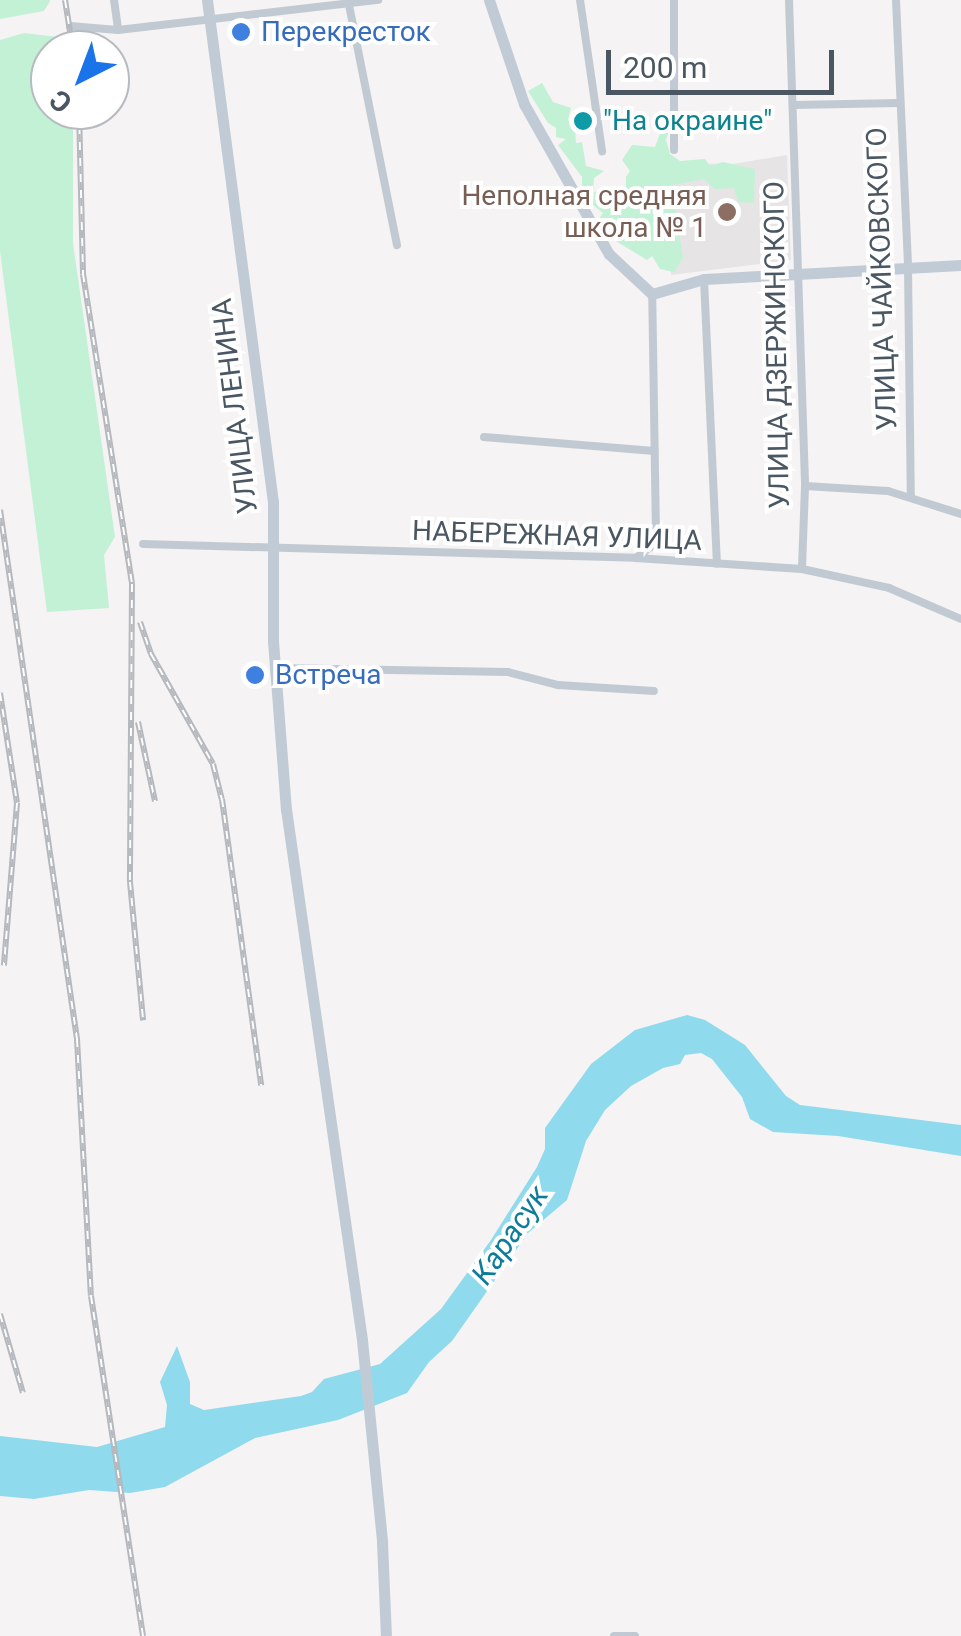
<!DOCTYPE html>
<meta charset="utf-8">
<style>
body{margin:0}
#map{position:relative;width:961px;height:1636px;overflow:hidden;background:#f5f3f3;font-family:Roboto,sans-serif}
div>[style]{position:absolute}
.education>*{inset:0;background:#e6e4e5}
.green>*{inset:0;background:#c3f1d5}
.water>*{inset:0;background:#90daee}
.street>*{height:8px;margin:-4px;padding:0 4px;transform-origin:4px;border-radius:4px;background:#c1cad2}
.secondary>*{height:11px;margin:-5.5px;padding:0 5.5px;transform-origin:5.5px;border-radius:5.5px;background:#c1cbd6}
.rail>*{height:6px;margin-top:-3px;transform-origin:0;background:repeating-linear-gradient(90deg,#fff 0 8px,#b5b8bd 0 16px);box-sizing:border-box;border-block:2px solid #b5b8bd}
.dots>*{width:28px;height:28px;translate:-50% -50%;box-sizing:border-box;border:5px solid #fff;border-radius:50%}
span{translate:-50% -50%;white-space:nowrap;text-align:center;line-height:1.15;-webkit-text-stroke:8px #fff;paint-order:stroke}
.shop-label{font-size:28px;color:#366cbe}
.left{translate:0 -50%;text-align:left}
.culture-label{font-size:28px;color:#0d838f}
.education-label{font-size:28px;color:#785e54}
.right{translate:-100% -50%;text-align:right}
.street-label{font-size:28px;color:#4a5661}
.water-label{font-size:30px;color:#0c7c9b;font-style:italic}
.north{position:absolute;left:30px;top:30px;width:100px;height:100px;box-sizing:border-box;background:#fff;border:2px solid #b7bbc0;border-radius:50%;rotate:222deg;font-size:28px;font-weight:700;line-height:40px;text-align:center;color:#4a5661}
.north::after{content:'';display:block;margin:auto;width:35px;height:45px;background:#1a73e8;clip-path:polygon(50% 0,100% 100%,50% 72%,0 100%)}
.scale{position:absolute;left:606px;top:50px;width:228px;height:45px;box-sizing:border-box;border:5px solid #4a5661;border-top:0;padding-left:12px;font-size:30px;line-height:35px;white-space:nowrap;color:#4a5661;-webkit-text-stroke:8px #fff;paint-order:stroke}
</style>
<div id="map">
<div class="education">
<i style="clip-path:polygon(787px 155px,791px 260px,671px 275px,660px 163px,733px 164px)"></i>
</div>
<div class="green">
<i style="clip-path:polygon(0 0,50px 0,50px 1px,44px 11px,0 19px)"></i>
<i style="clip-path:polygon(24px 33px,66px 38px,68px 50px,50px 50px,50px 110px,73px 110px,73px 243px,115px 537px,104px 555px,109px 608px,47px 612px,0 251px,0 40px)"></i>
<i style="clip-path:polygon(542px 83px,553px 102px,571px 108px,568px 120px,575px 128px,576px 143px,582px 142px,586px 166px,604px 171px,594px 178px,593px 190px,582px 186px,582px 177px,558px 145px,566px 139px,556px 137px,556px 128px,548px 123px,528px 91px)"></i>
<i style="clip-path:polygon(661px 131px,669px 131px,666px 140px,670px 154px,680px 161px,705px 159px,710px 166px,723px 162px,755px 169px,754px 203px,738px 202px,734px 188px,715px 189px,704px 179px,671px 185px,683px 258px,674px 272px,660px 269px,652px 256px,647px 260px,611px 238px,600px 217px,603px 213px,593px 205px,594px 192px,605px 190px,612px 193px,607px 208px,626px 209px,626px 177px,630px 171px,622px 160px,632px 145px,655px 147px)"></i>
</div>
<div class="water">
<i style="clip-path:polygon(687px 1015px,705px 1020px,745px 1045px,786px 1096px,800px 1105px,961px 1125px,961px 1156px,838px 1136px,773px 1132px,750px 1119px,742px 1097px,712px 1059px,701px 1053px,685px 1055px,680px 1064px,663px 1068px,631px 1086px,605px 1110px,586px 1141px,567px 1200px,528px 1233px,452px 1341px,429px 1362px,407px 1393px,338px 1420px,255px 1438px,165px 1487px,130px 1493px,89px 1490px,34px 1499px,0 1496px,0 1436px,97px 1447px,165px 1427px,167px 1405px,160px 1382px,177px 1346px,190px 1382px,190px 1404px,204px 1410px,301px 1396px,312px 1392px,324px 1379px,380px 1364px,441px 1309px,491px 1240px,537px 1167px,545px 1149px,545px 1128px,591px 1064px,635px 1030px)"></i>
</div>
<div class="street">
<i style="left:114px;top:0;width:30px;rotate:82deg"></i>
<i style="left:348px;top:0;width:250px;rotate:78.7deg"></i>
<i style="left:580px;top:0;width:153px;rotate:81.7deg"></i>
<i style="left:789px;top:0;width:486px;rotate:88.1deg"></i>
<i style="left:805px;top:486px;width:83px;rotate:92.1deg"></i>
<i style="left:896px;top:0;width:267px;rotate:87.4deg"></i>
<i style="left:908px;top:267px;width:230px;rotate:89.3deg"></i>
<i style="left:70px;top:26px;width:48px;rotate:4.8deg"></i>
<i style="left:118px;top:30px;width:262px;rotate:-6.6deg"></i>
<i style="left:793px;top:105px;width:106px;rotate:-1.1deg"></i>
<i style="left:674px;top:150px;width:150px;rotate:-90deg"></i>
<i style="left:704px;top:279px;width:285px;rotate:87.4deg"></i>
<i style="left:484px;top:437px;width:171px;rotate:4.7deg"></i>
<i style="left:805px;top:486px;width:83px;rotate:3.4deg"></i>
<i style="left:888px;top:491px;width:77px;rotate:17.5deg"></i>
<i style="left:143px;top:544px;width:493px;rotate:1.6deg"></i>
<i style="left:636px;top:558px;width:166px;rotate:3.8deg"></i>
<i style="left:802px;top:569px;width:89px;rotate:12.3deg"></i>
<i style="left:889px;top:588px;width:78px;rotate:23.3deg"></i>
<i style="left:636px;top:558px;width:20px;rotate:-37deg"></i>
<i style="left:652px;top:546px;width:11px;rotate:-68deg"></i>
<i style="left:656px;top:536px;width:242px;rotate:-90.9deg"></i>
<i style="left:274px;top:668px;width:234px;rotate:1deg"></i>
<i style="left:508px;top:672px;width:52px;rotate:14.6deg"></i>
<i style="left:558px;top:685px;width:96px;rotate:3.6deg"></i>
<i style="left:614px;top:1636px;width:21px"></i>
</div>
<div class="secondary">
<i style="left:207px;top:0;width:506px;rotate:82.51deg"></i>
<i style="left:273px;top:502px;width:139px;rotate:90deg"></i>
<i style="left:273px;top:641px;width:169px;rotate:85.6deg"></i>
<i style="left:286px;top:809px;width:536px;rotate:81.85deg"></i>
<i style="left:362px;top:1340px;width:203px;rotate:84.3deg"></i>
<i style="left:382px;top:1542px;width:94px;rotate:87.6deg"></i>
<i style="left:489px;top:0;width:110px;rotate:71.4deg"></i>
<i style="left:524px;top:104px;width:172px;rotate:60.5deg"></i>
<i style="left:609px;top:254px;width:59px;rotate:42.9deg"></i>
<i style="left:652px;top:294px;width:54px;rotate:-16.1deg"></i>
<i style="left:704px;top:279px;width:257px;rotate:-3.1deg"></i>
</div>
<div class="rail">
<i style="left:65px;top:0;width:51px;rotate:80.9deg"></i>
<i style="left:79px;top:110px;width:164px;rotate:88.6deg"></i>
<i style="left:83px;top:274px;width:314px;rotate:81deg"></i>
<i style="left:132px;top:584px;width:298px;rotate:90.4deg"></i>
<i style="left:130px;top:882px;width:139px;rotate:84.6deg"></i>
<i style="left:0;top:510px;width:535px;rotate:81.72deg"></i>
<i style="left:77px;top:1039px;width:257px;rotate:86.9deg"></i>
<i style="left:91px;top:1296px;width:344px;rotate:81.3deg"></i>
<i style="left:140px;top:622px;width:34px;rotate:71deg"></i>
<i style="left:151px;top:654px;width:126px;rotate:60.6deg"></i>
<i style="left:213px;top:764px;width:36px;rotate:76deg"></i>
<i style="left:222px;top:799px;width:289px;rotate:82.2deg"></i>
<i style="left:0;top:693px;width:111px;rotate:81.2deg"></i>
<i style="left:17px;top:803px;width:163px;rotate:94.6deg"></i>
<i style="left:138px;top:722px;width:81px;rotate:77.9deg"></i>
<i style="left:0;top:1314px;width:82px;rotate:73.8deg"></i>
</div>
<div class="dots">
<i style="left:241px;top:32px;background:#3f7fe0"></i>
<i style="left:583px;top:121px;background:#0f9aa8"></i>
<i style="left:727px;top:212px;background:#8d6e63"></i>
<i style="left:255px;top:675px;background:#3f7fe0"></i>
</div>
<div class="shop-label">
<span class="left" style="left:261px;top:32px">Перекресток</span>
<span class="left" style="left:275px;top:675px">Встреча</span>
</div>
<div class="culture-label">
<span class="left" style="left:603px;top:121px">"На окраине"</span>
</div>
<div class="education-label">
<span class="right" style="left:707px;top:212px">Неполная средняя<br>школа № 1</span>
</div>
<div class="street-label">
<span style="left:882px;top:279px;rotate:-92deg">УЛИЦА ЧАЙКОВСКОГО</span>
<span style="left:777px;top:345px;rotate:-91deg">УЛИЦА ДЗЕРЖИНСКОГО</span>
<span style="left:235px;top:406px;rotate:-97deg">УЛИЦА ЛЕНИНА</span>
<span style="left:557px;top:536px;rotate:2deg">НАБЕРЕЖНАЯ УЛИЦА</span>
</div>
<div class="water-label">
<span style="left:510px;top:1235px;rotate:-56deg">Карасук</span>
</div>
<div class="north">С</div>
<div class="scale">200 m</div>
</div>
